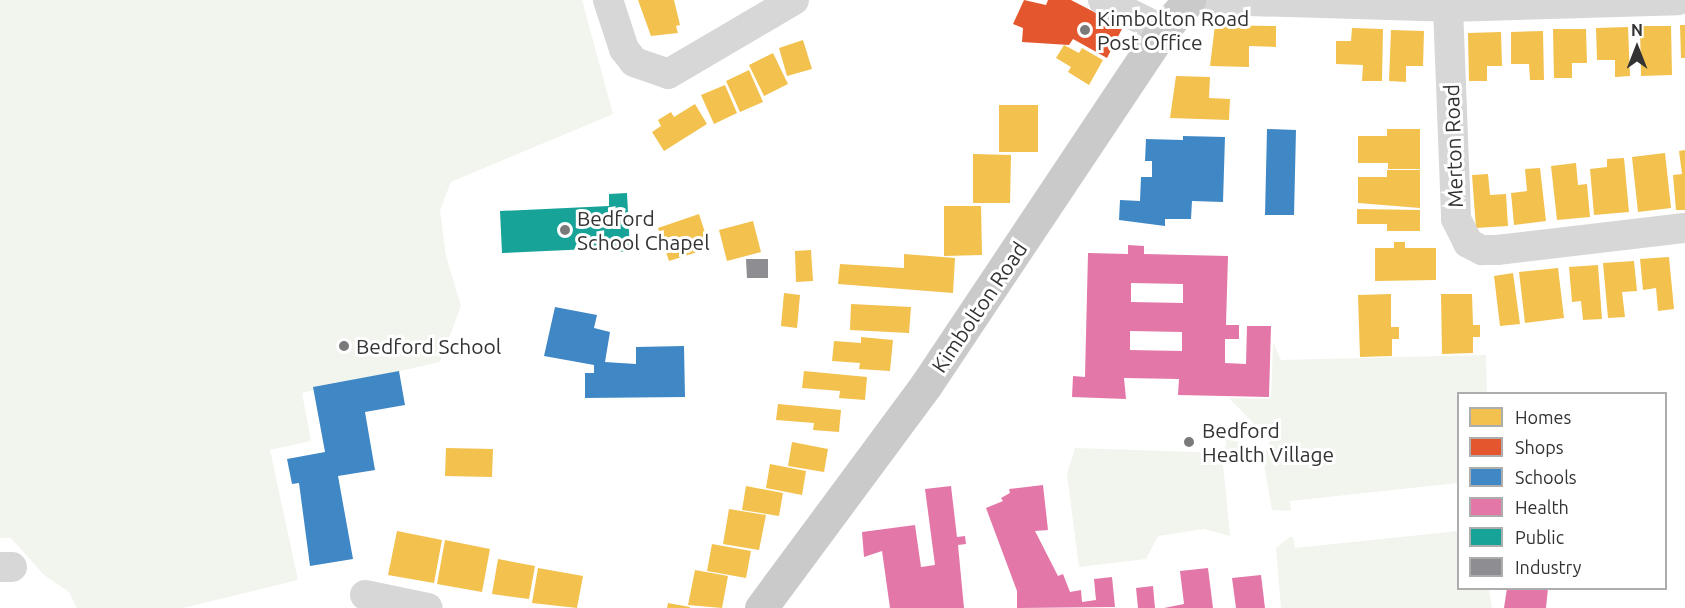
<!DOCTYPE html>
<style>
body{margin:0}
#map{position:relative;width:1685px;height:608px;overflow:hidden;background:#fff;font-family:Ubuntu,sans-serif}
div>[style]{position:absolute}
.green>*{inset:0;background:#f1f5ed}
.homes>*{inset:0;background:#f2c14e}
.shops>*{inset:0;background:#e4572e}
.schools>*{inset:0;background:#3f88c5}
.health>*{inset:0;background:#e377a8}
.public>*{inset:0;background:#17a398}
.industry>*{inset:0;background:#8d8d92}
.minor>*{height:30px;margin:-15px;padding:0 15px;transform-origin:15px;border-radius:15px;background:#d7d7d7}
.major>*{height:33px;margin:-16.5px;padding:0 16.5px;transform-origin:16.5px;border-radius:16.5px;background:#cacaca}
.dots>*{width:16px;height:16px;translate:-50% -50%;box-sizing:border-box;border:3px solid #fff;border-radius:50%}
span{translate:-50% -50%;white-space:nowrap;text-align:center;line-height:1.15;-webkit-text-stroke:6px #fff;paint-order:stroke}
.poi-label{font-size:21px;color:#333}
.left{translate:0 -50%;text-align:left}
.street-label{font-size:21px;color:#333}
.legend{position:absolute;left:1457px;top:392px;width:210px;height:198px;box-sizing:border-box;background:#fff;border:2px solid #adadad;margin:0;padding:8px 10px;list-style:none;font-size:18px;color:#333}
.legend li{display:flex;align-items:center;gap:12px;height:30px}
.legend b{width:30px;border:2px solid #adadad}
.north{position:absolute;left:1607px;top:18px;width:60px;height:60px;-webkit-text-stroke:4px #fff;paint-order:stroke;rotate:0deg;font-size:16px;font-weight:700;line-height:24px;text-align:center;color:#333}
.north::after{content:'';display:block;margin:auto;width:21px;height:27px;background:#333;clip-path:polygon(50% 0,100% 100%,50% 72%,0 100%)}
</style>
<div id="map">
<div class="green">
<i style="clip-path:polygon(0 0,582px 0,613px 114px,451px 182px,440px 210px,446px 256px,461px 306px,440px 362px,302px 393px,311px 441px,270px 450px,298px 580px,183px 608px,77px 608px,69px 592px,44px 575px,11px 538px,0 538px)"></i>
<i style="clip-path:polygon(1273px 342px,1281px 360px,1486px 355px,1487px 393px,1458px 394px,1458px 483px,1290px 501px,1291px 511px,1272px 510px,1263px 458px,1271px 439px,1271px 424px,1254px 424px,1229px 398px,1271px 399px)"></i>
<i style="clip-path:polygon(1226px 437px,1238px 442px,1241px 448px,1223px 464px,1230px 536px,1204px 529px,1158px 536px,1146px 559px,1079px 567px,1067px 474px,1075px 448px,1225px 453px)"></i>
<i style="clip-path:polygon(1458px 531px,1458px 588px,1489px 589px,1492px 608px,1281px 608px,1276px 548px,1290px 537px,1293px 537px,1295px 548px)"></i>
</div>
<div class="homes">
<i style="clip-path:polygon(638px 0,674px 0,680px 25px,676px 26px,678px 33px,651px 36px)"></i>
<i style="clip-path:polygon(1215px 25px,1276px 26px,1276px 47px,1249px 46px,1249px 67px,1210px 66px)"></i>
<i style="clip-path:polygon(1680px 25px,1685px 25px,1685px 58px,1681px 58px)"></i>
<i style="clip-path:polygon(1640px 26px,1671px 26px,1672px 75px,1641px 76px)"></i>
<i style="clip-path:polygon(1628px 27px,1630px 76px,1615px 77px,1615px 60px,1597px 60px,1596px 28px)"></i>
<i style="clip-path:polygon(1352px 28px,1383px 29px,1382px 81px,1362px 81px,1363px 65px,1336px 64px,1336px 41px,1351px 41px)"></i>
<i style="clip-path:polygon(1553px 29px,1586px 29px,1587px 63px,1572px 63px,1572px 78px,1554px 78px)"></i>
<i style="clip-path:polygon(1391px 30px,1424px 31px,1423px 66px,1406px 66px,1406px 82px,1389px 81px)"></i>
<i style="clip-path:polygon(1543px 31px,1544px 80px,1530px 80px,1529px 64px,1511px 64px,1511px 32px)"></i>
<i style="clip-path:polygon(1501px 32px,1502px 66px,1487px 66px,1487px 81px,1469px 81px,1468px 33px)"></i>
<i style="clip-path:polygon(803px 40px,812px 69px,787px 76px,779px 48px)"></i>
<i style="clip-path:polygon(1064px 45px,1079px 53px,1082px 48px,1103px 60px,1089px 85px,1068px 72px,1071px 67px,1056px 58px)"></i>
<i style="clip-path:polygon(773px 53px,788px 84px,764px 96px,749px 65px)"></i>
<i style="clip-path:polygon(749px 70px,763px 102px,740px 112px,726px 81px)"></i>
<i style="clip-path:polygon(1176px 76px,1210px 77px,1209px 98px,1230px 99px,1229px 120px,1170px 118px)"></i>
<i style="clip-path:polygon(725px 85px,737px 113px,714px 124px,701px 95px)"></i>
<i style="clip-path:polygon(695px 104px,707px 124px,664px 151px,652px 132px,661px 126px,658px 120px,671px 112px,674px 117px)"></i>
<i style="clip-path:polygon(999px 105px,1038px 105px,1038px 152px,999px 152px)"></i>
<i style="clip-path:polygon(1387px 129px,1420px 129px,1420px 169px,1388px 169px,1388px 163px,1358px 163px,1358px 136px,1387px 136px)"></i>
<i style="clip-path:polygon(1685px 150px,1685px 210px,1676px 210px,1673px 175px,1682px 174px,1679px 151px)"></i>
<i style="clip-path:polygon(1665px 153px,1671px 208px,1638px 212px,1632px 157px)"></i>
<i style="clip-path:polygon(973px 154px,1011px 155px,1010px 203px,973px 203px)"></i>
<i style="clip-path:polygon(1624px 158px,1629px 212px,1594px 215px,1590px 169px,1607px 167px,1607px 159px)"></i>
<i style="clip-path:polygon(1576px 163px,1578px 185px,1587px 184px,1590px 217px,1557px 220px,1551px 166px)"></i>
<i style="clip-path:polygon(1540px 168px,1546px 221px,1514px 225px,1511px 193px,1527px 191px,1525px 169px)"></i>
<i style="clip-path:polygon(1387px 170px,1420px 170px,1420px 208px,1358px 203px,1358px 177px,1387px 177px)"></i>
<i style="clip-path:polygon(1488px 174px,1490px 195px,1506px 194px,1508px 226px,1476px 228px,1472px 175px)"></i>
<i style="clip-path:polygon(944px 206px,981px 206px,982px 255px,944px 256px)"></i>
<i style="clip-path:polygon(1357px 209px,1420px 210px,1420px 231px,1387px 231px,1387px 224px,1357px 224px)"></i>
<i style="clip-path:polygon(699px 214px,710px 248px,669px 261px,658px 228px)"></i>
<i style="clip-path:polygon(753px 221px,761px 252px,727px 261px,719px 230px)"></i>
<i style="clip-path:polygon(1394px 242px,1405px 242px,1405px 248px,1436px 248px,1436px 280px,1375px 281px,1375px 248px,1394px 248px)"></i>
<i style="clip-path:polygon(811px 250px,813px 281px,796px 282px,795px 251px)"></i>
<i style="clip-path:polygon(904px 254px,955px 258px,953px 293px,838px 284px,840px 264px,904px 268px)"></i>
<i style="clip-path:polygon(1669px 257px,1674px 309px,1658px 311px,1656px 288px,1643px 290px,1640px 259px)"></i>
<i style="clip-path:polygon(1634px 261px,1637px 291px,1622px 292px,1625px 317px,1608px 318px,1603px 263px)"></i>
<i style="clip-path:polygon(1598px 265px,1602px 319px,1583px 320px,1581px 301px,1572px 302px,1569px 267px)"></i>
<i style="clip-path:polygon(1558px 268px,1564px 318px,1525px 323px,1519px 272px)"></i>
<i style="clip-path:polygon(1513px 273px,1520px 324px,1500px 326px,1494px 276px)"></i>
<i style="clip-path:polygon(784px 293px,800px 295px,797px 328px,781px 326px)"></i>
<i style="clip-path:polygon(1391px 294px,1391px 327px,1399px 327px,1399px 339px,1392px 339px,1392px 356px,1360px 357px,1358px 295px)"></i>
<i style="clip-path:polygon(1441px 294px,1472px 294px,1473px 325px,1480px 325px,1480px 337px,1473px 337px,1473px 353px,1442px 354px)"></i>
<i style="clip-path:polygon(851px 304px,911px 307px,909px 333px,850px 330px)"></i>
<i style="clip-path:polygon(861px 337px,893px 340px,890px 371px,859px 369px,860px 363px,832px 361px,834px 341px,861px 343px)"></i>
<i style="clip-path:polygon(804px 371px,867px 377px,865px 400px,839px 398px,840px 391px,802px 388px)"></i>
<i style="clip-path:polygon(778px 404px,841px 410px,839px 432px,813px 430px,814px 423px,776px 420px)"></i>
<i style="clip-path:polygon(792px 442px,828px 449px,824px 472px,788px 466px)"></i>
<i style="clip-path:polygon(446px 448px,493px 449px,492px 477px,445px 476px)"></i>
<i style="clip-path:polygon(770px 464px,806px 471px,802px 495px,766px 488px)"></i>
<i style="clip-path:polygon(746px 486px,783px 493px,779px 516px,742px 510px)"></i>
<i style="clip-path:polygon(729px 509px,766px 515px,759px 550px,723px 544px)"></i>
<i style="clip-path:polygon(397px 531px,442px 540px,434px 583px,388px 575px)"></i>
<i style="clip-path:polygon(445px 540px,490px 549px,482px 592px,437px 584px)"></i>
<i style="clip-path:polygon(712px 544px,751px 551px,746px 578px,707px 571px)"></i>
<i style="clip-path:polygon(498px 559px,535px 566px,529px 599px,492px 594px)"></i>
<i style="clip-path:polygon(538px 568px,583px 576px,577px 608px,532px 603px)"></i>
<i style="clip-path:polygon(695px 570px,728px 576px,722px 608px,688px 605px)"></i>
<i style="clip-path:polygon(668px 603px,690px 607px,690px 608px,667px 608px)"></i>
</div>
<div class="shops">
<i style="clip-path:polygon(1024px 0,1046px 5px,1048px 0,1071px 0,1123px 27px,1107px 58px,1073px 39px,1069px 45px,1022px 42px,1023px 28px,1013px 24px)"></i>
</div>
<div class="schools">
<i style="clip-path:polygon(1267px 129px,1296px 130px,1294px 215px,1265px 215px)"></i>
<i style="clip-path:polygon(1183px 136px,1225px 137px,1223px 202px,1192px 201px,1191px 219px,1165px 219px,1165px 226px,1119px 220px,1120px 200px,1140px 201px,1141px 177px,1152px 177px,1152px 161px,1145px 161px,1146px 139px,1183px 140px)"></i>
<i style="clip-path:polygon(555px 307px,597px 315px,594px 328px,610px 332px,605px 362px,636px 364px,636px 347px,684px 346px,685px 397px,585px 398px,585px 373px,594px 373px,594px 365px,544px 356px)"></i>
<i style="clip-path:polygon(399px 371px,405px 405px,365px 412px,375px 470px,338px 476px,353px 559px,310px 566px,299px 483px,292px 484px,287px 459px,325px 452px,313px 387px)"></i>
</div>
<div class="health">
<i style="clip-path:polygon(evenodd,1128px 245px,1144px 246px,1144px 254px,1228px 256px,1226px 325px,1239px 325px,1239px 339px,1225px 339px,1225px 363px,1246px 364px,1247px 326px,1271px 326px,1269px 397px,1178px 395px,1179px 379px,1124px 378px,1126px 399px,1072px 397px,1073px 376px,1085px 377px,1088px 253px,1128px 254px,1128px 245px,1131px 283px,1183px 284px,1183px 303px,1131px 302px,1131px 283px,1128px 245px,1130px 331px,1182px 332px,1182px 351px,1130px 350px,1130px 331px)"></i>
<i style="clip-path:polygon(1043px 485px,1048px 530px,1035px 531px,1058px 576px,1063px 574px,1070px 592px,1081px 590px,1082px 602px,1096px 600px,1094px 579px,1112px 577px,1115px 607px,1017px 608px,1017px 591px,986px 508px,1003px 501px,1001px 498px,1010px 493px,1009px 489px)"></i>
<i style="clip-path:polygon(951px 486px,957px 537px,965px 536px,966px 544px,958px 545px,964px 608px,890px 608px,882px 551px,864px 557px,862px 532px,915px 525px,921px 567px,935px 565px,925px 489px)"></i>
<i style="clip-path:polygon(1208px 568px,1213px 608px,1164px 608px,1184px 604px,1180px 571px)"></i>
<i style="clip-path:polygon(1261px 575px,1265px 608px,1236px 608px,1232px 578px)"></i>
<i style="clip-path:polygon(1153px 586px,1155px 608px,1138px 608px,1136px 588px)"></i>
<i style="clip-path:polygon(1507px 588px,1548px 588px,1546px 608px,1504px 608px)"></i>
</div>
<div class="public">
<i style="clip-path:polygon(627px 193px,630px 251px,612px 252px,612px 248px,502px 253px,500px 211px,609px 206px,609px 194px)"></i>
</div>
<div class="industry">
<i style="clip-path:polygon(746px 259px,768px 259px,768px 278px,747px 278px)"></i>
</div>
<div class="minor">
<i style="left:608px;top:0;width:52px;rotate:71.9deg"></i>
<i style="left:624px;top:49px;width:16px;rotate:52deg"></i>
<i style="left:634px;top:62px;width:36px;rotate:19deg"></i>
<i style="left:668px;top:74px;width:146px;rotate:-30.4deg"></i>
<i style="left:1103px;top:0;width:67px;rotate:26.6deg"></i>
<i style="left:1217px;top:0;width:231px;rotate:1.7deg"></i>
<i style="left:1448px;top:7px;width:230px;rotate:-1.7deg"></i>
<i style="left:1448px;top:7px;width:212px;rotate:87.8deg"></i>
<i style="left:1456px;top:219px;width:27px;rotate:63deg"></i>
<i style="left:1468px;top:243px;width:16px;rotate:27deg"></i>
<i style="left:1482px;top:250px;width:15px"></i>
<i style="left:1497px;top:250px;width:189px;rotate:-6.7deg"></i>
<i style="left:0;top:567px;width:12px"></i>
<i style="left:365px;top:595px;width:64px;rotate:11.7deg"></i>
</div>
<div class="major">
<i style="left:761px;top:608px;width:277px;rotate:-53.5deg"></i>
<i style="left:926px;top:385px;width:427px;rotate:-56.3deg"></i>
<i style="left:1163px;top:30px;width:40px;rotate:-49deg"></i>
</div>
<div class="dots">
<i style="left:1085px;top:30px;background:#7a7a7a"></i>
<i style="left:565px;top:230px;background:#7a7a7a"></i>
<i style="left:344px;top:346px;background:#7a7a7a"></i>
<i style="left:1189px;top:442px;background:#7a7a7a"></i>
</div>
<div class="poi-label">
<span class="left" style="left:1097px;top:30px">Kimbolton Road<br>Post Office</span>
<span class="left" style="left:577px;top:230px">Bedford<br>School Chapel</span>
<span class="left" style="left:356px;top:346px">Bedford School</span>
<span class="left" style="left:1202px;top:442px">Bedford<br>Health Village</span>
</div>
<div class="street-label">
<span style="left:1453px;top:146px;rotate:-92deg">Merton Road</span>
<span style="left:979px;top:307px;rotate:-56deg">Kimbolton Road</span>
</div>
<ul class="legend">
<li><b style="height:16px;background:#f2c14e"></b>Homes</li>
<li><b style="height:16px;background:#e4572e"></b>Shops</li>
<li><b style="height:16px;background:#3f88c5"></b>Schools</li>
<li><b style="height:16px;background:#e377a8"></b>Health</li>
<li><b style="height:16px;background:#17a398"></b>Public</li>
<li><b style="height:16px;background:#8d8d92"></b>Industry</li>
</ul>
<div class="north">N</div>
</div>
